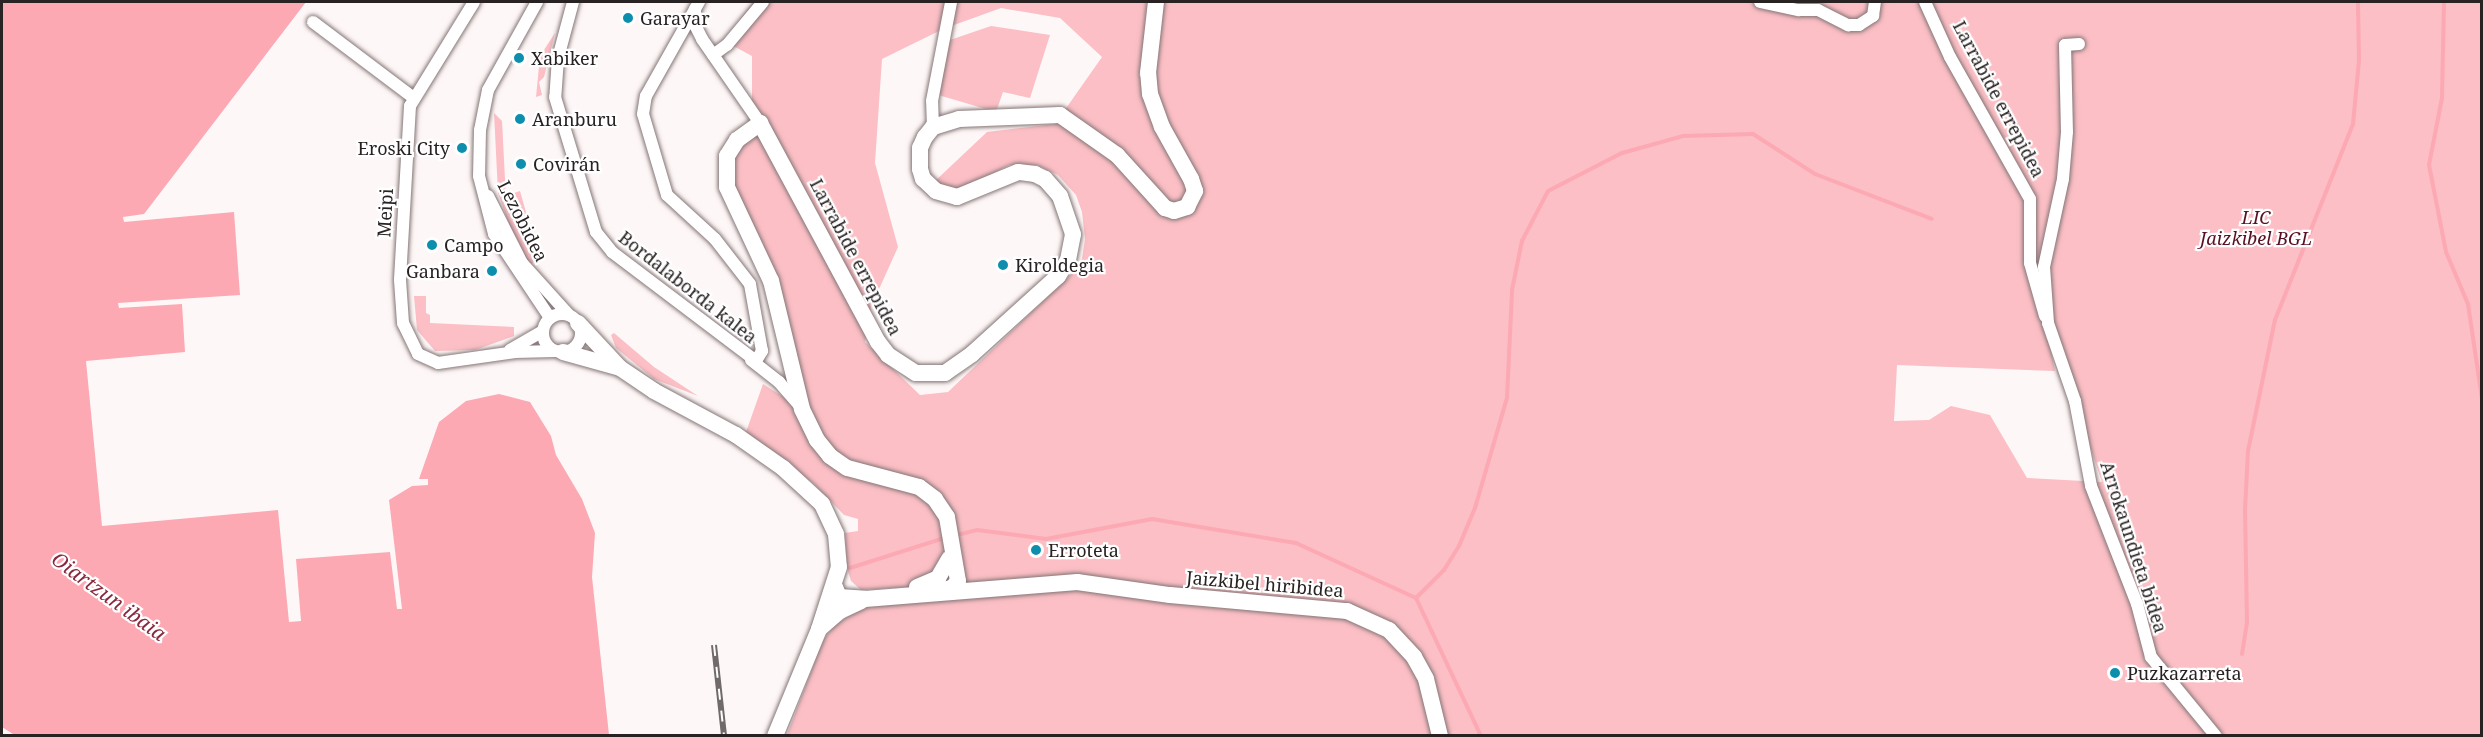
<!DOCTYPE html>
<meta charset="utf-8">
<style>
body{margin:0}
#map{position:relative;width:2483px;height:737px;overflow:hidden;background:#fef7f7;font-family:"Noto Serif",serif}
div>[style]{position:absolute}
.green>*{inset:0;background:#fbbfc5}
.water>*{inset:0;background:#fca9b3}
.stream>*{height:4px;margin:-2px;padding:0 2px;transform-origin:2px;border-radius:2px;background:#fca9b3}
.roads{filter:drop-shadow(0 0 2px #847576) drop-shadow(0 0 2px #847576)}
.street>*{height:12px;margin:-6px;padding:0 6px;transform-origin:6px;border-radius:6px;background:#fff}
.street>.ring{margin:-6px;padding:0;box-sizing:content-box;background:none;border:12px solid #fff;border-radius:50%}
.secondary>*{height:16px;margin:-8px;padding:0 8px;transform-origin:8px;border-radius:8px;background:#fff}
.rail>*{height:6px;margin-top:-3px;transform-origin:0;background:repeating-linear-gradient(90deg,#fff 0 11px,#706a6a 0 22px);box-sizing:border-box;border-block:2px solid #706a6a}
.dots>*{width:16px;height:16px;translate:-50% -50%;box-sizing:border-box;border:3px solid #fff;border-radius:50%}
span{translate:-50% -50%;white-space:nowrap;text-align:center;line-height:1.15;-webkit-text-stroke:4.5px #fff;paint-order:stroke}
.poi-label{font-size:18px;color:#282222}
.left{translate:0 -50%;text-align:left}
.right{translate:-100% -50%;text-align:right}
.street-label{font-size:18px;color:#282222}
.park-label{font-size:18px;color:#581022;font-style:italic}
.water-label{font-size:20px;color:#88293e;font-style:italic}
.frame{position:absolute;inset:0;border:3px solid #282222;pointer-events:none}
</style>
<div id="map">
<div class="green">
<i style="clip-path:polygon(evenodd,753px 2px,2481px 2px,2481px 735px,787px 735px,823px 640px,835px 625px,866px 605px,965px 591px,957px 562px,925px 586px,861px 590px,851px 581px,847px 568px,845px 533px,858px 531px,858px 519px,844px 515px,813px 483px,746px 432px,763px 384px,801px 408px,774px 289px,730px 194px,727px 156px,752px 129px,752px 56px,724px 41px,753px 2px,1001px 8px,1060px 18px,1102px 57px,1055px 124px,987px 132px,934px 182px,952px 189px,966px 187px,1009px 165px,1037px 165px,1058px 175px,1076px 195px,1082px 212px,1085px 239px,1081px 265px,948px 392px,920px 395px,865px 342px,871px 307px,898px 247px,875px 163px,882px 59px,943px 29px,1001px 8px,753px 2px,2043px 308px,2102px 482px,2027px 478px,1990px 415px,1951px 406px,1929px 420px,1894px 421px,1897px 365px,2055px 371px,2043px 308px)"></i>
<i style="clip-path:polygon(991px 26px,1050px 35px,1030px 98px,1003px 92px,996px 112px,935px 94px,950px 40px)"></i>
<i style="clip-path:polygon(555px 33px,544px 77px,539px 82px,542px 95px,536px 97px,540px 56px)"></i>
<i style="clip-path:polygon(494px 113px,502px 121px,506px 199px,518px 229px,508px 195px,520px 191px,531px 230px,520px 233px,534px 261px,531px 265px,517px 247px,498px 193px)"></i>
<i style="clip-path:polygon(414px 296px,426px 296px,426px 313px,430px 315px,430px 323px,514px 327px,514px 336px,475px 350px,435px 351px,417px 330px)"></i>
<i style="clip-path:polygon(614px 333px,654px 367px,698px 396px,654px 379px,616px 348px,611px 335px)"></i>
</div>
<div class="water">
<i style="clip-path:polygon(2px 2px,306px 2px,144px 214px,123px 217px,124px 222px,234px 212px,240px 295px,118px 303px,119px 308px,182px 304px,185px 352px,86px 361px,102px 526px,278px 510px,289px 622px,301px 621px,296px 559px,390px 552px,397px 609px,402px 609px,389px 500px,412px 486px,428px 485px,428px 479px,419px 479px,439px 422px,466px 401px,499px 394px,530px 402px,551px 436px,556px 455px,582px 499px,595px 533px,592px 577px,609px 735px,16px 736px,2px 727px)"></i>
</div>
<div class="stream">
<i style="left:2444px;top:2px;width:96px;rotate:91.2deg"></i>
<i style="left:2442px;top:98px;width:68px;rotate:101deg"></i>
<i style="left:2429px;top:165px;width:89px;rotate:78.9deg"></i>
<i style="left:2446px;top:252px;width:56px;rotate:67.1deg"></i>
<i style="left:2468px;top:304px;width:96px;rotate:81.6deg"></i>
<i style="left:961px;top:534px;width:16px;rotate:-14deg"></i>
<i style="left:977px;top:530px;width:70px;rotate:7.4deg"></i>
<i style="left:1046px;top:539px;width:108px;rotate:-10.7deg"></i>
<i style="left:1152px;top:519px;width:146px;rotate:9.5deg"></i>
<i style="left:1296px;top:543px;width:132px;rotate:24.6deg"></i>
<i style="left:1416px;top:598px;width:153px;rotate:64.8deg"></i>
<i style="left:850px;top:568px;width:96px;rotate:-17.7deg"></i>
<i style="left:1416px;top:598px;width:40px;rotate:-45deg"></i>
<i style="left:1444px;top:570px;width:28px;rotate:-58deg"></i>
<i style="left:1459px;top:546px;width:41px;rotate:-67.2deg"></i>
<i style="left:1475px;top:508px;width:115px;rotate:-73.8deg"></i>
<i style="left:1507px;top:398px;width:108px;rotate:-87.3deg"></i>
<i style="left:1512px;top:290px;width:50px;rotate:-78.5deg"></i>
<i style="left:1522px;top:241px;width:56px;rotate:-62.5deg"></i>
<i style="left:1548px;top:191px;width:83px;rotate:-27.2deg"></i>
<i style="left:1622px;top:153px;width:63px;rotate:-15.6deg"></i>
<i style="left:1683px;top:136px;width:70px;rotate:-1.6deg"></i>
<i style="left:1753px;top:134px;width:74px;rotate:32.8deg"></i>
<i style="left:1815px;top:174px;width:125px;rotate:21deg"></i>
<i style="left:2242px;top:654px;width:32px;rotate:-81deg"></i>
<i style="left:2247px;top:622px;width:112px;rotate:-91deg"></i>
<i style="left:2245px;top:510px;width:59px;rotate:-87.1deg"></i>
<i style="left:2248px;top:451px;width:134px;rotate:-78.4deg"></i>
<i style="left:2275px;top:320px;width:211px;rotate:-68.3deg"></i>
<i style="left:2353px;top:124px;width:64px;rotate:-84.6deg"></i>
<i style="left:2359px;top:60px;width:58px;rotate:-91deg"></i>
</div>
<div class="roads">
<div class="street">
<i style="left:474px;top:2px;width:122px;rotate:121.6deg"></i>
<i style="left:410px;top:106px;width:174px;rotate:93.3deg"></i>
<i style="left:400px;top:280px;width:43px;rotate:86deg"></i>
<i style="left:403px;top:323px;width:34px;rotate:64deg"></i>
<i style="left:418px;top:354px;width:22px;rotate:24deg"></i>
<i style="left:438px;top:363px;width:78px;rotate:-8.1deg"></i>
<i style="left:515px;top:352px;width:40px;rotate:-1.4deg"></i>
<i style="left:537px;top:2px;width:101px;rotate:119.1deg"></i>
<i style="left:488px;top:90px;width:41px;rotate:101.3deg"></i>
<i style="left:480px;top:130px;width:46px;rotate:91.2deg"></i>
<i style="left:479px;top:176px;width:60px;rotate:75.5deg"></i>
<i style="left:494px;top:234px;width:101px;rotate:56.3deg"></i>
<i style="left:573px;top:2px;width:58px;rotate:105deg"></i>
<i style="left:558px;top:58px;width:39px;rotate:94deg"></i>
<i style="left:555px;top:97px;width:141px;rotate:73.1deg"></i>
<i style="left:596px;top:232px;width:26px;rotate:51deg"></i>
<i style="left:612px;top:252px;width:181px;rotate:37.1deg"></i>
<i style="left:756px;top:361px;width:12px;rotate:-59deg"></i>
<i style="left:762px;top:351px;width:68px;rotate:-100.2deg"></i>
<i style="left:750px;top:284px;width:57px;rotate:-127.9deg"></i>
<i style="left:715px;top:239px;width:65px;rotate:-137.5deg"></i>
<i style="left:667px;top:195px;width:84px;rotate:-106.5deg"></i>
<i style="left:643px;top:114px;width:18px;rotate:-81deg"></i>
<i style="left:646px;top:96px;width:108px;rotate:-60.6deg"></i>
<i style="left:1760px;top:2px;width:40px;rotate:12deg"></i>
<i style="left:1799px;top:10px;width:19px"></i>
<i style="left:1818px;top:10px;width:34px;rotate:27deg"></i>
<i style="left:1848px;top:25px;width:11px"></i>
<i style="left:1859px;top:25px;width:17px;rotate:-33deg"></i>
<i style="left:1873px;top:16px;width:14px;rotate:-82deg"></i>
<i style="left:1925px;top:2px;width:60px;rotate:65.6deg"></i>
<i style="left:1950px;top:57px;width:163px;rotate:60.6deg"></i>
<i style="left:2030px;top:199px;width:64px;rotate:90deg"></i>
<i style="left:2030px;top:263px;width:55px;rotate:74.2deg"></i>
<i style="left:695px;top:9px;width:16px;rotate:90deg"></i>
<i style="left:695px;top:25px;width:16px;rotate:63deg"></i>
<i style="left:702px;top:39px;width:102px;rotate:55.4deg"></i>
<i style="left:313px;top:22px;width:126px;rotate:37deg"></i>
<i style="left:2079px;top:44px;width:14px;rotate:176deg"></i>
<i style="left:2065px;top:45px;width:87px;rotate:88.7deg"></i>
<i style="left:2067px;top:132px;width:47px;rotate:94.9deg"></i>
<i style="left:2063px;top:179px;width:90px;rotate:102.2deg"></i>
<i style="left:2044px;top:267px;width:56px;rotate:85.9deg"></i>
<i style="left:2048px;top:323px;width:83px;rotate:70.9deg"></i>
<i style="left:2075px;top:401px;width:86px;rotate:79.3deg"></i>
<i style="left:2091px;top:486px;width:127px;rotate:68.7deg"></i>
<i style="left:2137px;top:604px;width:55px;rotate:75.2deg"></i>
<i style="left:2151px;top:657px;width:102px;rotate:50.6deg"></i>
<i style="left:713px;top:55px;width:17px;rotate:-36deg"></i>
<i style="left:727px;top:45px;width:56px;rotate:-50.1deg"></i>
<i style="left:933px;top:127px;width:26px;rotate:-92deg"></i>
<i style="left:932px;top:101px;width:101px;rotate:-79.1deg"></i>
<i style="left:488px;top:196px;width:75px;rotate:63.1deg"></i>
<i style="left:522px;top:263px;width:70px;rotate:47.9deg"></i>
<i class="ring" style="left:543px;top:314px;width:26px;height:26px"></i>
<i style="left:510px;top:350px;width:38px;rotate:-30deg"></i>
<i style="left:751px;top:360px;width:36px;rotate:38deg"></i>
<i style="left:779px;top:382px;width:29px;rotate:49deg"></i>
</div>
<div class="secondary">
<i style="left:578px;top:323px;width:62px;rotate:47deg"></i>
<i style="left:620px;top:368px;width:41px;rotate:34.1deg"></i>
<i style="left:654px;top:391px;width:93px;rotate:28.2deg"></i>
<i style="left:736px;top:435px;width:57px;rotate:35.1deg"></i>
<i style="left:783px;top:468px;width:53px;rotate:42.7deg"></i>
<i style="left:822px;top:504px;width:33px;rotate:65deg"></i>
<i style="left:836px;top:534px;width:33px;rotate:85deg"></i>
<i style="left:839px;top:567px;width:65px;rotate:107.9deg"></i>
<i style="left:563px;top:352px;width:56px;rotate:15.5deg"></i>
<i style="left:835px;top:587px;width:11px;rotate:68deg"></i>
<i style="left:839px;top:597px;width:26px;rotate:4deg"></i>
<i style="left:865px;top:599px;width:213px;rotate:-4.6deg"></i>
<i style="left:1077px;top:582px;width:94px;rotate:8deg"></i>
<i style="left:1170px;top:595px;width:178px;rotate:5.2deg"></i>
<i style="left:1347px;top:611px;width:46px;rotate:24.3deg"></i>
<i style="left:1389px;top:630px;width:37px;rotate:47deg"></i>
<i style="left:1414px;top:657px;width:25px;rotate:61deg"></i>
<i style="left:1426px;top:679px;width:59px;rotate:76.2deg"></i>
<i style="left:917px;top:587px;width:23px;rotate:-23deg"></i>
<i style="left:938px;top:578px;width:22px;rotate:-60deg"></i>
<i style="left:923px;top:594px;width:30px;rotate:-12deg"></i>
<i style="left:952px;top:588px;width:9px;rotate:-49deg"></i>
<i style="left:958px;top:581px;width:65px;rotate:-99.8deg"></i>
<i style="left:947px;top:517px;width:22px;rotate:-124deg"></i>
<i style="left:935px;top:499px;width:20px;rotate:-143deg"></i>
<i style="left:919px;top:487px;width:74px;rotate:-165.2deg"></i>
<i style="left:847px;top:468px;width:21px;rotate:-145deg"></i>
<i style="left:830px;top:456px;width:21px;rotate:-129deg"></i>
<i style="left:817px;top:440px;width:34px;rotate:-116deg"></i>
<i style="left:802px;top:409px;width:132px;rotate:-103.6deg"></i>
<i style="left:771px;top:281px;width:104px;rotate:-115.1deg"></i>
<i style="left:727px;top:187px;width:31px;rotate:-90deg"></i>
<i style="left:727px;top:156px;width:19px;rotate:-58deg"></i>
<i style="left:737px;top:140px;width:29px;rotate:-36deg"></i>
<i style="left:760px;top:123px;width:249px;rotate:61.7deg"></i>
<i style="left:878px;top:342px;width:16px;rotate:52deg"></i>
<i style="left:888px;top:355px;width:33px;rotate:33deg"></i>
<i style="left:916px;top:373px;width:29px"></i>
<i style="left:945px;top:373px;width:33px;rotate:-35deg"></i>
<i style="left:972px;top:354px;width:116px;rotate:-42.2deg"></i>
<i style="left:1058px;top:276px;width:19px;rotate:-58deg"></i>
<i style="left:1068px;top:260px;width:26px;rotate:-79deg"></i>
<i style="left:1073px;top:234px;width:40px;rotate:-108.9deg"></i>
<i style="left:1060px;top:196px;width:23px;rotate:-131deg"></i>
<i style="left:1045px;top:179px;width:11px;rotate:-153deg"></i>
<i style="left:1035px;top:174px;width:17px;rotate:-173deg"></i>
<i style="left:1018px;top:172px;width:66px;rotate:157.7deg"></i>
<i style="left:957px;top:197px;width:22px;rotate:-164deg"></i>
<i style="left:936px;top:191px;width:18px;rotate:-137deg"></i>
<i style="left:923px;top:179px;width:10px;rotate:-107deg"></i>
<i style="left:920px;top:169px;width:21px;rotate:-90deg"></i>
<i style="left:920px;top:148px;width:12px;rotate:-66deg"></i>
<i style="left:925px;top:137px;width:13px;rotate:-51deg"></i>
<i style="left:933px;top:127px;width:27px;rotate:-17deg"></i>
<i style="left:959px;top:119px;width:101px;rotate:-2.3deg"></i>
<i style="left:1060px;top:115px;width:70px;rotate:35.1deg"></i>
<i style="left:1117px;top:155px;width:72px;rotate:47.8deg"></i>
<i style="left:1165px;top:208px;width:9px;rotate:18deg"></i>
<i style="left:1174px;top:211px;width:14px;rotate:-17deg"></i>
<i style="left:1187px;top:207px;width:18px;rotate:-63deg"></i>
<i style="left:1195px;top:191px;width:13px;rotate:-108deg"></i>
<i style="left:1191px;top:179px;width:60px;rotate:-119.1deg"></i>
<i style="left:1162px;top:127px;width:35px;rotate:-110deg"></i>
<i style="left:1150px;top:94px;width:21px;rotate:-95deg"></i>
<i style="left:1148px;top:73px;width:71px;rotate:-83.6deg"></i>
<i style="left:775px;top:736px;width:116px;rotate:-67.6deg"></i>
<i style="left:819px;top:629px;width:28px;rotate:-41deg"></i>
<i style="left:840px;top:611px;width:23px;rotate:-25deg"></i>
</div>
</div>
<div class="rail">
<i style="left:714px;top:645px;width:92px;rotate:83.7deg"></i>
</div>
<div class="dots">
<i style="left:628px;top:18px;background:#0d8ead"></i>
<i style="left:519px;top:58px;background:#0d8ead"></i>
<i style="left:520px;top:119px;background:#0d8ead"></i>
<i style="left:462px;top:148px;background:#0d8ead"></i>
<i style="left:521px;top:164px;background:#0d8ead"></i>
<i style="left:432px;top:245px;background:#0d8ead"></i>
<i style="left:1003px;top:265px;background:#0d8ead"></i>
<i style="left:492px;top:271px;background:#0d8ead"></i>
<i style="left:1036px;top:550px;background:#0d8ead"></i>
<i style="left:2115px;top:673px;background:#0d8ead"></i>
</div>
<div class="poi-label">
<span class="left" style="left:640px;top:18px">Garayar</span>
<span class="left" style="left:531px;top:58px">Xabiker</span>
<span class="left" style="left:532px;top:119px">Aranburu</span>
<span class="right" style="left:450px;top:148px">Eroski City</span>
<span class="left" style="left:533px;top:164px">Covirán</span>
<span class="left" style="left:444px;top:245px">Campo</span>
<span class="left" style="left:1015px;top:265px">Kiroldegia</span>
<span class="right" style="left:480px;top:271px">Ganbara</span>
<span class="left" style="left:1048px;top:550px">Erroteta</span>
<span class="left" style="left:2127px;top:673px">Puzkazarreta</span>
</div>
<div class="street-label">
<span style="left:1999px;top:99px;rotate:62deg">Larrabide errepidea</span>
<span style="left:385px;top:213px;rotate:-87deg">Meipi</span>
<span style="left:523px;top:221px;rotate:63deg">Lezobidea</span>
<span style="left:856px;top:257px;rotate:62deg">Larrabide errepidea</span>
<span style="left:688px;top:287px;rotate:38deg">Bordalaborda kalea</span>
<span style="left:2134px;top:547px;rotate:72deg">Arrokaundieta bidea</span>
<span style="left:1265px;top:584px;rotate:5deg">Jaizkibel hiribidea</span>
</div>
<div class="park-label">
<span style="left:2256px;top:228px">LIC<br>Jaizkibel BGL</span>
</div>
<div class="water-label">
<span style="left:109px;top:596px;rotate:36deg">Oiartzun ibaia</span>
</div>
<div class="frame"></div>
</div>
